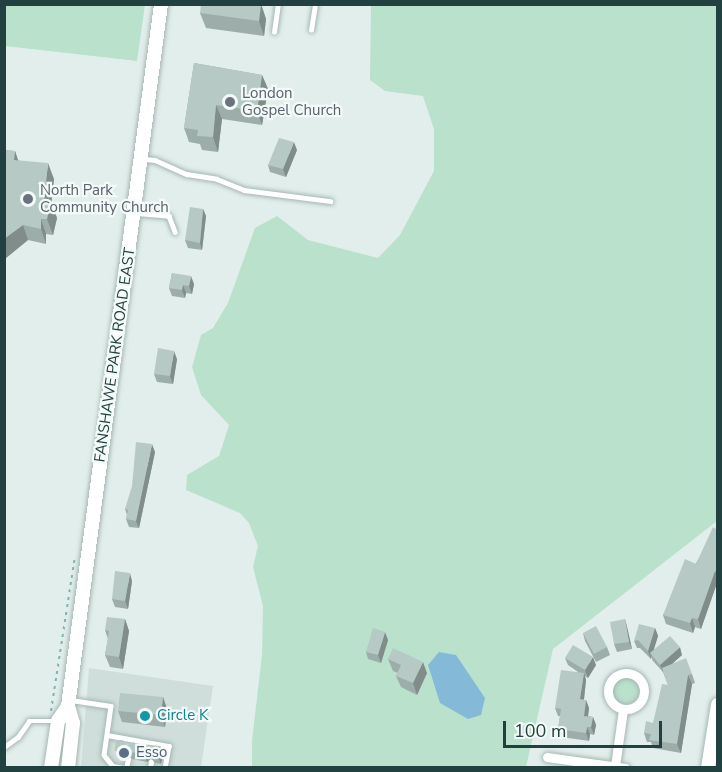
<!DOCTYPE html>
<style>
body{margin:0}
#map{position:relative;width:722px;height:772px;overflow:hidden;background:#e2eeeb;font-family:"Nunito Sans",sans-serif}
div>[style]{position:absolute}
.built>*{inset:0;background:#d0dedb}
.green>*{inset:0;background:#b9e1cc}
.round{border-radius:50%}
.water>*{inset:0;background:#85b9d8}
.path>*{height:2px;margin-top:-1px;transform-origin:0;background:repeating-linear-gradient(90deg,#7fb4af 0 3px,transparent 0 7.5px)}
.roads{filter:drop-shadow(0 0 2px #a4b7b4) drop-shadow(0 0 2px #a4b7b4)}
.lane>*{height:4.5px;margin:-2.25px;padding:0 2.25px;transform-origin:2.25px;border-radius:2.25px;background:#fff}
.street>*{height:9px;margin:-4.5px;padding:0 4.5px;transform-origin:4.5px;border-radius:4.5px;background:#fff}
.street>.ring{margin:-4.5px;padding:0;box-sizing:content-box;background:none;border:9px solid #fff;border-radius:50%}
.secondary>*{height:14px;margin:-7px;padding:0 7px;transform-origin:7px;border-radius:7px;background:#fff}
.wall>*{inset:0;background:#9dada9}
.shaded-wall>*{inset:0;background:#808d8a}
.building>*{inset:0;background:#b7c9c5}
.dots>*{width:16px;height:16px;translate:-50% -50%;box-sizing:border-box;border:3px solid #f3faf8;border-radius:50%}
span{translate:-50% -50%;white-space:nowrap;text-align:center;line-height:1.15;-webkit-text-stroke:4.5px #f3faf8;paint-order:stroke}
.worship-label{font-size:15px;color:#5b616d}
.left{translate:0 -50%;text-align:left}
.street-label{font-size:15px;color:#20413f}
.culture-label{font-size:15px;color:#0d838f}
.service-label{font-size:15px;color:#4e5e75}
.frame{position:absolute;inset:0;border:6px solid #20413f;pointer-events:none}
.scale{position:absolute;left:503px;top:721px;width:159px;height:27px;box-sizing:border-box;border:3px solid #20413f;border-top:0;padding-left:8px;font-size:18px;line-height:21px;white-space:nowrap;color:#20413f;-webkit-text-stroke:4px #f3faf8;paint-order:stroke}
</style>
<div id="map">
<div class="built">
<i style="clip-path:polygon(89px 668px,213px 686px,201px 767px,81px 768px)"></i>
</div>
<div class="green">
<i style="clip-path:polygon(5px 4px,145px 5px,137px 61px,5px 46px)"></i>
<i style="clip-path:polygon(371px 5px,717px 5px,717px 521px,553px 649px,526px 767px,252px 767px,252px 741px,262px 655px,263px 606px,253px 567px,258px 546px,249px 523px,240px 513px,186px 490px,187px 475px,219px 456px,229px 425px,201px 395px,192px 367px,201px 335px,213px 328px,228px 303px,255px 228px,277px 216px,308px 240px,378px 258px,400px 235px,434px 171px,434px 129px,423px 96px,385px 91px,370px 80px)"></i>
<i class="round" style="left:613px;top:678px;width:26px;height:26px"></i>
</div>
<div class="water">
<i style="clip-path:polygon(439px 652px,456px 655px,485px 698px,481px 715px,468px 719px,440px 703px,428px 665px)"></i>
</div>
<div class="path">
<i style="left:51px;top:711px;width:157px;rotate:-81.2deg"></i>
</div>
<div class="roads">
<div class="lane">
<i style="left:311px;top:30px;width:26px;rotate:-81deg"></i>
<i style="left:274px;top:32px;width:28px;rotate:-82deg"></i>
<i style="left:144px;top:159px;width:11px;rotate:5deg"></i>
<i style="left:155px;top:160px;width:35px;rotate:24deg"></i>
<i style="left:187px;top:174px;width:30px;rotate:9deg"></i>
<i style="left:217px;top:179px;width:29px;rotate:22deg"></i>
<i style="left:244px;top:190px;width:87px;rotate:7.3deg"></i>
<i style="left:137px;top:213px;width:32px;rotate:5deg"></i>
<i style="left:169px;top:216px;width:17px;rotate:69deg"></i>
<i style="left:71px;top:700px;width:40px;rotate:8.5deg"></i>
<i style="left:111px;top:706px;width:49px;rotate:98.1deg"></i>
<i style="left:104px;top:755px;width:14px;rotate:51deg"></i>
<i style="left:113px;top:766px;width:11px;rotate:10deg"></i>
<i style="left:107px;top:735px;width:63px;rotate:10.1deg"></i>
<i style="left:169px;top:746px;width:22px;rotate:100deg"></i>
<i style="left:4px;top:747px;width:17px;rotate:-36deg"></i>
<i style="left:18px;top:737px;width:19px;rotate:-55deg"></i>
<i style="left:29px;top:721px;width:27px"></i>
<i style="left:126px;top:768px;width:9px;rotate:-77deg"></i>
<i style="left:150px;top:768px;width:6px;rotate:-81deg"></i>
</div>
<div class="street">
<i class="ring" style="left:608px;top:673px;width:27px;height:27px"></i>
<i style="left:547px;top:757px;width:79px;rotate:8deg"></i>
<i style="left:615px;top:766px;width:57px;rotate:-81.9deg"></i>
</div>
<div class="secondary">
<i style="left:68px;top:706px;width:18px;rotate:74deg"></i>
<i style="left:73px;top:723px;width:45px;rotate:96.3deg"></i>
<i style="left:51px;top:768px;width:48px;rotate:-81.5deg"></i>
<i style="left:58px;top:721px;width:18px;rotate:-56deg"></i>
<i style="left:68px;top:706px;width:708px;rotate:-82.45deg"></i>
<i style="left:708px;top:768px;width:64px;rotate:-81deg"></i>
</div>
</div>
<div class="wall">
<i style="clip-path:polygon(261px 4px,266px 19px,264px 36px,206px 28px,200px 13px)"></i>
<i style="clip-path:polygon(194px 63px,262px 75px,268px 89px,262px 125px,222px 119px,218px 152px,202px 150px,200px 144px,189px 142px,184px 128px)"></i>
<i style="clip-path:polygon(4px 150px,15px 151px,18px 160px,54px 179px,51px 203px,57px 218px,53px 235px,46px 234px,46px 244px,28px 240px,6px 258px,4px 256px)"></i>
<i style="clip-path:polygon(297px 150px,286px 177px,270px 172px,268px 165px)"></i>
<i style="clip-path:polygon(203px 209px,206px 216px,202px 250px,188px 248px,185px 240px)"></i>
<i style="clip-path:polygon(172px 273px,194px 284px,192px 294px,186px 293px,185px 298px,172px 296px,169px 288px)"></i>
<i style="clip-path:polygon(177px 359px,173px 384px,157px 382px,154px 374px)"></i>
<i style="clip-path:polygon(155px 452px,139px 528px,129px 527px,126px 519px,127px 515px,125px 509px)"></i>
<i style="clip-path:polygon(717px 530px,717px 583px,701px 629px,695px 627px,693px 633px,666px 624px,663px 615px)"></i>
<i style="clip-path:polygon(132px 581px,128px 609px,115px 607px,112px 599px)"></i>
<i style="clip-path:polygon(125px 619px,129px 631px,123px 669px,110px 667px,105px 655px,108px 639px,105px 630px)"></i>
<i style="clip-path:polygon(625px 619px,627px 627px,632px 649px,617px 652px,614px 644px)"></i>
<i style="clip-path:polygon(655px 628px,658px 636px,653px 650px,682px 655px,673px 663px,692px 674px,695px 683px,692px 684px,681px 753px,653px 748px,651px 742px,647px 742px,644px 733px,653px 723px,668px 685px,663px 672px,653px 661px,651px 657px,651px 659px,640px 648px,637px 648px,634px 641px)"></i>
<i style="clip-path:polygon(583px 633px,607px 647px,610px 655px,596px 662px,585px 641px)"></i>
<i style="clip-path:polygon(388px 640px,381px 663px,368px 659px,366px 652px)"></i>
<i style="clip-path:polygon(565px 658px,596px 665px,588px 678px,585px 676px,586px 680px,584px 700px,586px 700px,589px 708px,588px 716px,593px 717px,596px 725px,594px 735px,590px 734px,589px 741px,561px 737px,558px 729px,560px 716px,558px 716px,555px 708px,578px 672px,568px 665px)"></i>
<i style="clip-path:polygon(388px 659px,427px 673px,417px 695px,401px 687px,396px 676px,398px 673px,393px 671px)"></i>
<i style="clip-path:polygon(163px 697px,167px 709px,165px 727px,122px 722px,118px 711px)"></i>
<i style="clip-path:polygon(126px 746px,137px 748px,160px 746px,163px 754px,161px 764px,155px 763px,151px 758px,147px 762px,132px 759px,128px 755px,124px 758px,118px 757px,115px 749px)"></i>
</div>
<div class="shaded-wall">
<i style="clip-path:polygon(261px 4px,266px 19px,264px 36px,259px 21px)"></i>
<i style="clip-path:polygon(262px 75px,268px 89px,262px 125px,257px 111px)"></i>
<i style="clip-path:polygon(216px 105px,222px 119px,218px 152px,213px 137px)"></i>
<i style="clip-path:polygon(294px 142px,297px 150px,286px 177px,283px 169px)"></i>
<i style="clip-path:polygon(15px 151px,20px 166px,14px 160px)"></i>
<i style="clip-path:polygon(48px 163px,54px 179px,51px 206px,51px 203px,57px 218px,53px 235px,47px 219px,44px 201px)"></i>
<i style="clip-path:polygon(203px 209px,206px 216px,202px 250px,200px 243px)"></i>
<i style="clip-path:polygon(41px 219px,46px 234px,46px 244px,41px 229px)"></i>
<i style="clip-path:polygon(23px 225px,28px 240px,6px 258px,4px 253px,4px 239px)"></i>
<i style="clip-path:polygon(191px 276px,194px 284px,192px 294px,189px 286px)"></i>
<i style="clip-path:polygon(183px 285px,186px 293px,185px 298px,182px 290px)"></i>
<i style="clip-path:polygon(174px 351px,177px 359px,173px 384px,170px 376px)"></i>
<i style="clip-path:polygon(152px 444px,155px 452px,139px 528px,136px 521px)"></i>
<i style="clip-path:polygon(715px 571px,717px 576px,717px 583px,701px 629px,698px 619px)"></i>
<i style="clip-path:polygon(130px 573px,132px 581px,128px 609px,125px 601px)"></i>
<i style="clip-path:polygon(692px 618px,695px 627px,693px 633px,690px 623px)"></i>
<i style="clip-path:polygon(125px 619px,129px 631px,123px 669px,119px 657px)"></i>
<i style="clip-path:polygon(625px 619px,627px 627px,632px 649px,629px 642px)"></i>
<i style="clip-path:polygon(655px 628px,658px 636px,652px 656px,650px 653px,651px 657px,651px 659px,648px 651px)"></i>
<i style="clip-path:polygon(385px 632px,388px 640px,381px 663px,378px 655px)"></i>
<i style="clip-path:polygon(680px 647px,682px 655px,663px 672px,660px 665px)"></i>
<i style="clip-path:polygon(593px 657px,596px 665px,588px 678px,585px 670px)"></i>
<i style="clip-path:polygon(423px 662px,427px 673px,417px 695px,413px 683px)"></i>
<i style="clip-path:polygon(584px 673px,586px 680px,583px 707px,580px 699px)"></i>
<i style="clip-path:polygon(688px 675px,692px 684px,681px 753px,677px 744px)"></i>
<i style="clip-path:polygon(163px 697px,167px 709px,165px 727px,161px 715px)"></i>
<i style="clip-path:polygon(586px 700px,589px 708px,587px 724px,584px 716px)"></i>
<i style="clip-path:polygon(593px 717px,596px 725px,594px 735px,591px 727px)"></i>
<i style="clip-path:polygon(587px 727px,590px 734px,589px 741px,586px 733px)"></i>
<i style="clip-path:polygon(160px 746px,163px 754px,161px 764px,158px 756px)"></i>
<i style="clip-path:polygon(126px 747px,128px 755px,124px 758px,121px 750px)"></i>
<i style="clip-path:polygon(148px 750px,151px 758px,147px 762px,144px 754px)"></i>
</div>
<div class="building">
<i style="clip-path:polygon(201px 4px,261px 4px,259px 21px,200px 13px)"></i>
<i style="clip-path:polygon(194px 63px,262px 75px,257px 111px,216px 105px,213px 137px,197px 136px,198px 130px,184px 128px)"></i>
<i style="clip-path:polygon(279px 138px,294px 142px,283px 169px,268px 165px)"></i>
<i style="clip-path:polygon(4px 150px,15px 151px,14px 160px,48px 163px,44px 201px,51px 203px,47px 219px,41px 219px,41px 229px,23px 225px,4px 239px)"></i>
<i style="clip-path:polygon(190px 207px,203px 209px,200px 243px,185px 240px)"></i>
<i style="clip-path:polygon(172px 273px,191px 276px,189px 286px,183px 285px,182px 290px,169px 288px)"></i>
<i style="clip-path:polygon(158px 348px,174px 351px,170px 376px,154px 374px)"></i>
<i style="clip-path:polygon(136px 442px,152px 444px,136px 521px,126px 519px,128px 510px,125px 509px,132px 486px)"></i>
<i style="clip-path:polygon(713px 527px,717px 530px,717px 571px,715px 571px,698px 619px,692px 618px,690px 623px,663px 615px,685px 559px,696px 564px)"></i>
<i style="clip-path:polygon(115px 571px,130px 573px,125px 601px,112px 599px)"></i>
<i style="clip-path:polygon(107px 617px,125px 619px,119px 657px,105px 655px,109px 631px,105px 630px)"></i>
<i style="clip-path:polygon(625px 619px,629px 642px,614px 644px,610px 622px)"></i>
<i style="clip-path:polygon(639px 624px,655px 628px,648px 651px,638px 640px,634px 641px)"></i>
<i style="clip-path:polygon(596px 626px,607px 647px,594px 654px,583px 633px)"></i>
<i style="clip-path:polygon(373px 628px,385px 632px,378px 655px,366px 652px)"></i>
<i style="clip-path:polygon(670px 636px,680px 647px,660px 665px,650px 653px)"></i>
<i style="clip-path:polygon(573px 645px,593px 657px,585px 670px,565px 658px)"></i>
<i style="clip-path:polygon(393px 648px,423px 662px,413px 683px,396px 676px,401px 665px,388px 659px)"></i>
<i style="clip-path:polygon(686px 658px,692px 674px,688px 675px,677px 744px,649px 740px,651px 734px,644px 733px,646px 721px,653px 723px,662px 684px,668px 685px,662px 668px)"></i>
<i style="clip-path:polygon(561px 670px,584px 673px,580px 699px,586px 700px,584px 716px,593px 717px,591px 727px,587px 727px,586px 733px,558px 729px,561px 709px,555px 708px)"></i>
<i style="clip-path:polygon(120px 693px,163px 697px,161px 715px,118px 711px)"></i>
<i style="clip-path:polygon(116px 740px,123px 740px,126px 746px,134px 742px,137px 748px,143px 744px,160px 746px,158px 756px,153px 755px,148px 750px,144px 754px,130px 752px,126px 747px,121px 750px,115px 749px)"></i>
</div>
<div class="dots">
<i style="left:230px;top:102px;background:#6b7280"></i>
<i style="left:28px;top:199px;background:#6b7280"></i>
<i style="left:145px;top:716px;background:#0f9aa8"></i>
<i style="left:124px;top:753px;background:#5c6f8a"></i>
</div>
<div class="worship-label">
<span class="left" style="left:242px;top:102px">London<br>Gospel Church</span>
<span class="left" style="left:40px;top:199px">North Park<br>Community Church</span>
</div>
<div class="street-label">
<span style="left:115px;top:355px;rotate:-82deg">FANSHAWE PARK ROAD EAST</span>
</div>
<div class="culture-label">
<span class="left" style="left:157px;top:716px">Circle K</span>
</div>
<div class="service-label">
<span class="left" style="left:136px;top:753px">Esso</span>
</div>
<div class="frame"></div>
<div class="scale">100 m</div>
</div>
